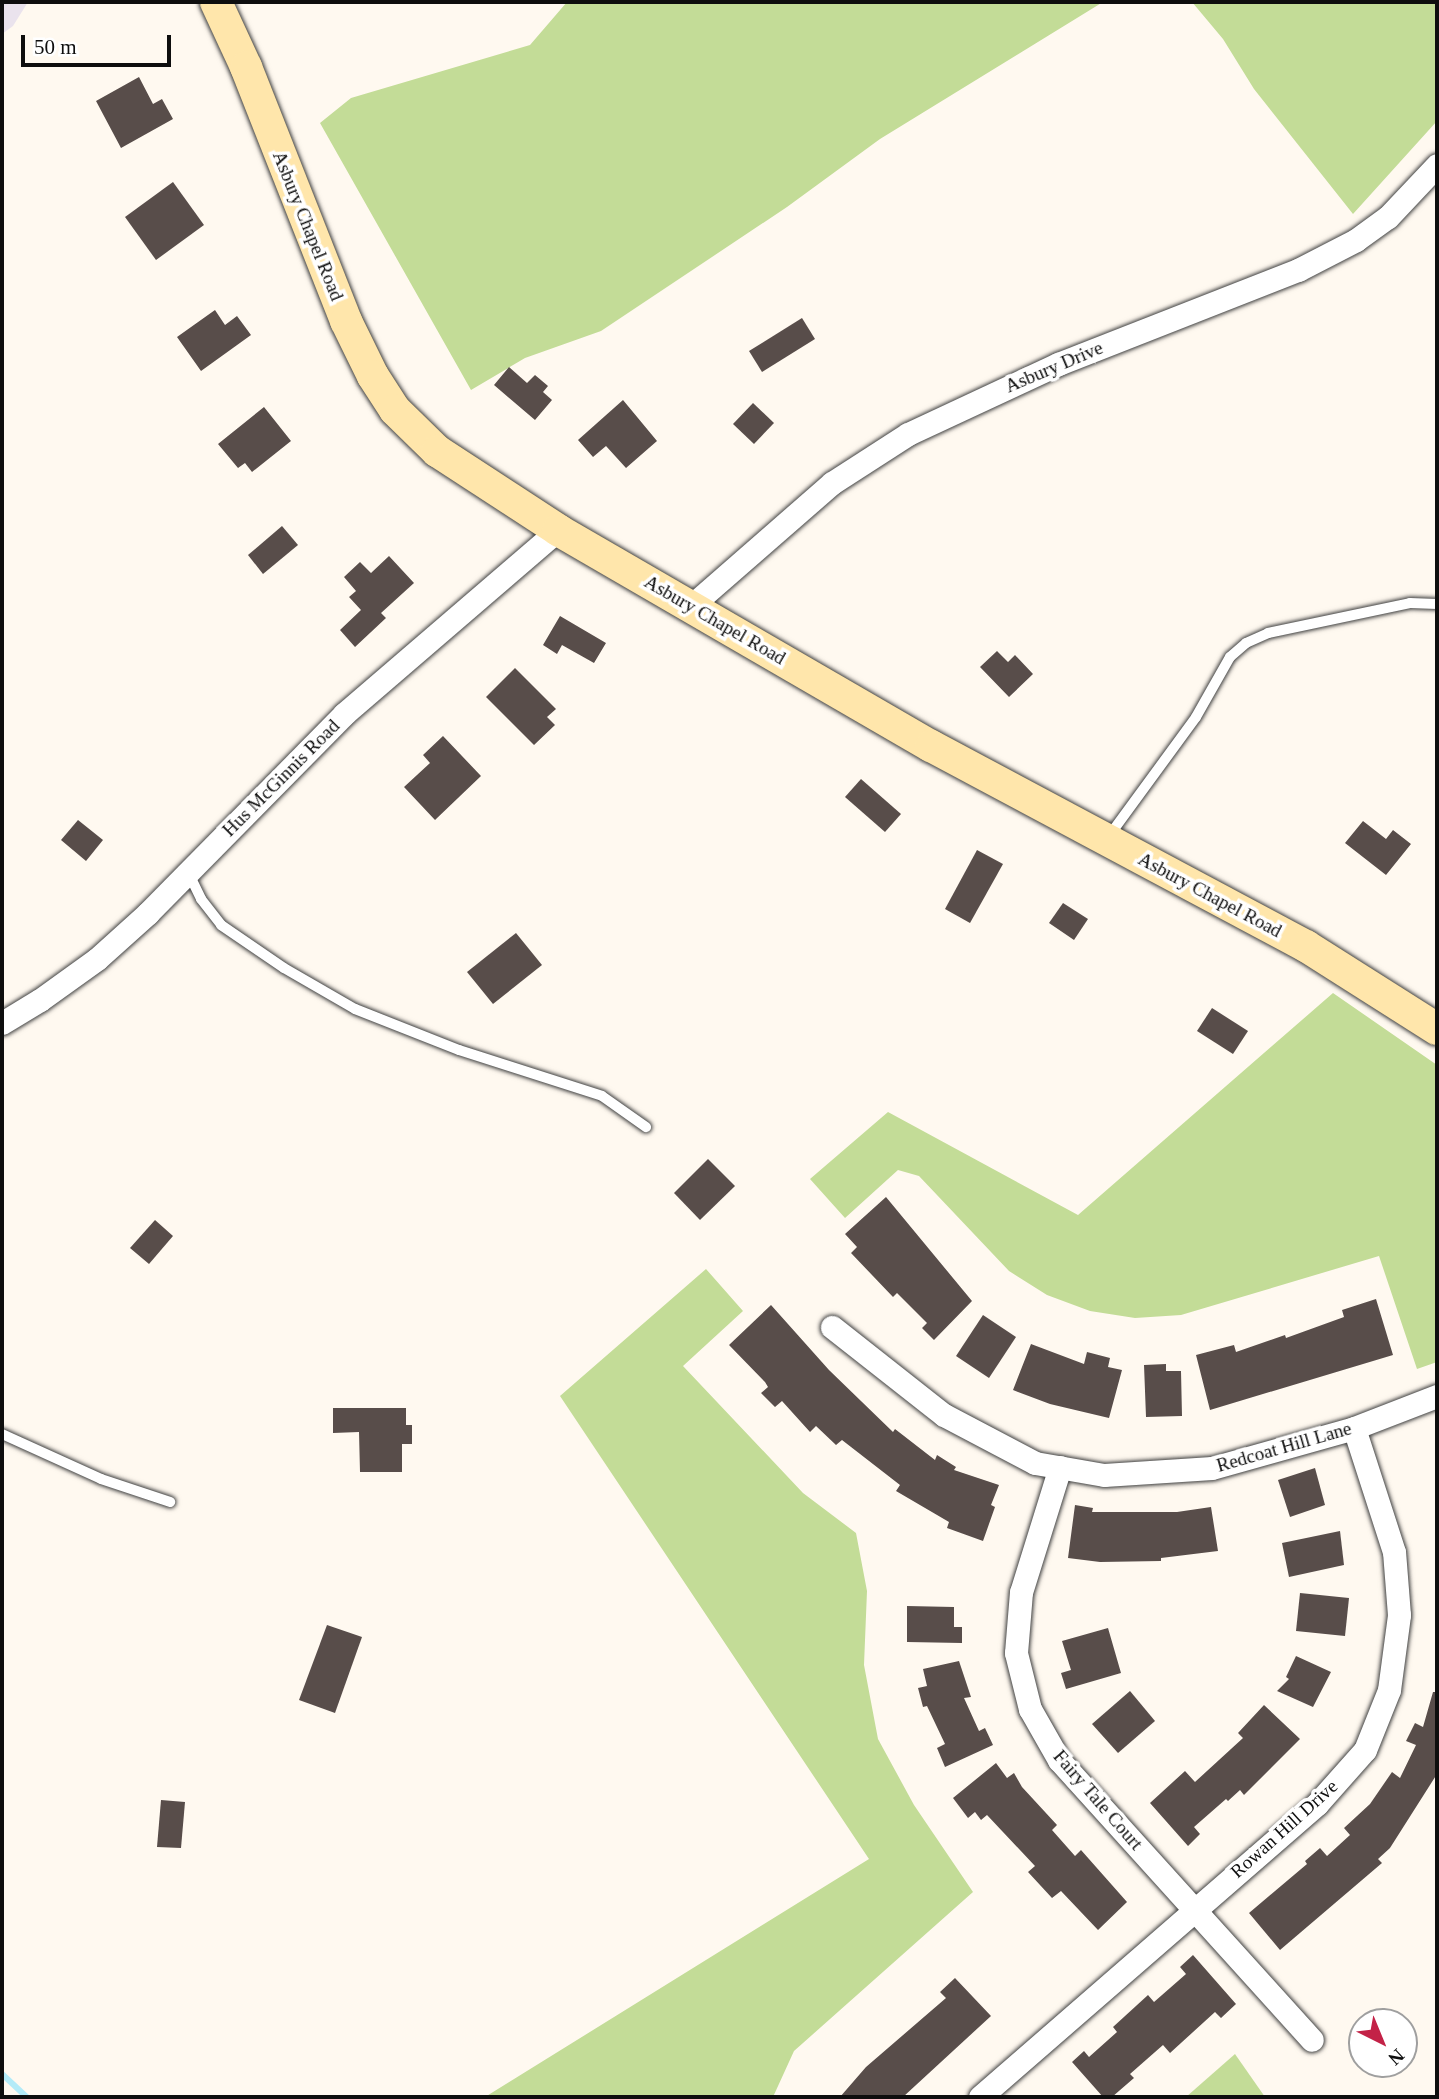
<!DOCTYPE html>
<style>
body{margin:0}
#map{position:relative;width:1439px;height:2099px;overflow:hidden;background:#fff9f0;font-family:Georgia,serif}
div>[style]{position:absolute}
.industrial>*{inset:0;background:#eae3ed}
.forest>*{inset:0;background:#c3dc97}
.stream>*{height:6px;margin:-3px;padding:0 3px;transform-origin:3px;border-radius:3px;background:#b3ebf8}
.building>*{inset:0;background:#584d4a}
.roads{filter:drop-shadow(0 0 2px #414141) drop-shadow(0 0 2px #414141)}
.lane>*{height:10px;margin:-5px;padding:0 5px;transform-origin:5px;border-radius:5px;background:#fff}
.street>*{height:23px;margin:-11.5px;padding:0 11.5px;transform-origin:11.5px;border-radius:11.5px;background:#fff}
.secondary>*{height:32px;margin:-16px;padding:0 16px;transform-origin:16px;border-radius:16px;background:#ffe6ab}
span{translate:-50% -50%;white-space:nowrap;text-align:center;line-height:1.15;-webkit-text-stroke:7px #fff;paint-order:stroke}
.street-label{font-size:19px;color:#0e0e0e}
.frame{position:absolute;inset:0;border:4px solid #0e0e0e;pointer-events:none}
.north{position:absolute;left:1348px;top:2008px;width:70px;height:70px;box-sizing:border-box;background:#fff;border:2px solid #9f9f9f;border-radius:50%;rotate:137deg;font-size:19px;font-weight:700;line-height:28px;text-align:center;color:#0e0e0e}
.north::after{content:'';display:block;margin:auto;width:24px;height:32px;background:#c32247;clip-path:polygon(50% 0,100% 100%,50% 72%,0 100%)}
.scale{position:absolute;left:21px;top:35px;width:150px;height:32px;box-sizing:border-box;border:4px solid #0e0e0e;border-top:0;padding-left:9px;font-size:21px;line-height:24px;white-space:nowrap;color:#0e0e0e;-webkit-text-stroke:5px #fff;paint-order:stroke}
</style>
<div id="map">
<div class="industrial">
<i style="clip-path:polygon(2px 2px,28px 2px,13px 26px,2px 34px)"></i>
</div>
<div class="forest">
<i style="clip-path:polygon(567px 2px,1103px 2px,880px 139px,787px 207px,601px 331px,525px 358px,471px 390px,320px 123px,351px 98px,530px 45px)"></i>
<i style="clip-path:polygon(1192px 2px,1437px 2px,1437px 121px,1353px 214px,1254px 89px,1223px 39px)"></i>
<i style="clip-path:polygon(1333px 993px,1437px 1065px,1437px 1362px,1417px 1369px,1379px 1256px,1181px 1315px,1135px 1318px,1090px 1311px,1047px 1295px,1009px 1271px,919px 1176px,898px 1170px,845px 1218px,810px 1179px,888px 1112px,1078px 1215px)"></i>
<i style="clip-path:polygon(706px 1269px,743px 1311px,683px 1366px,803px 1493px,856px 1533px,867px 1591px,864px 1665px,878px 1739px,914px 1805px,973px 1892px,794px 2051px,773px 2097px,485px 2097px,869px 1859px,560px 1396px)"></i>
<i style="clip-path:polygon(1235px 2054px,1265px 2097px,1186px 2097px)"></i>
</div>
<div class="stream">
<i style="left:2px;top:2074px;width:34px;rotate:43deg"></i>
</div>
<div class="building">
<i style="clip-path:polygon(139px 77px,153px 104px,162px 99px,173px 119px,121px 148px,96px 101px)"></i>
<i style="clip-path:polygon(173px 182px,204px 225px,156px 260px,125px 217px)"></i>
<i style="clip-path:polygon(215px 310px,225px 325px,237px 316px,251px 335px,201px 371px,177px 337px)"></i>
<i style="clip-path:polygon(802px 318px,815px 339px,762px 372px,749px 351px)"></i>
<i style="clip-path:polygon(509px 367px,527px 383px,535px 375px,548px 386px,543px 392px,552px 400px,535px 420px,494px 385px)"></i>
<i style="clip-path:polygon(623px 400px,657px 441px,626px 468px,606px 446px,593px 457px,578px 440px)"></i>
<i style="clip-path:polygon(753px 403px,774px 423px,754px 444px,733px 424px)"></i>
<i style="clip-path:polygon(264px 407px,291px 441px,252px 472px,245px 463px,238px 468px,218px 444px)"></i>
<i style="clip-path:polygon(282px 526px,298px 545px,263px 574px,248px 555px)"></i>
<i style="clip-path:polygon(389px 556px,414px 583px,381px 613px,386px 618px,355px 647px,340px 630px,361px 610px,349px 597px,356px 591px,344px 577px,360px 562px,371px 573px)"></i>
<i style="clip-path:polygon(560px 616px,606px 643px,594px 663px,562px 645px,557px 654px,543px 645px)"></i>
<i style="clip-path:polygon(997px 651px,1008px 662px,1015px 655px,1033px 674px,1009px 697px,980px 667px)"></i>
<i style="clip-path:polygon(515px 668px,556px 709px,547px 717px,555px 725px,534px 745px,486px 697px)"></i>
<i style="clip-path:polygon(443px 736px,481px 776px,435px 820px,404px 787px,430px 763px,423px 755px)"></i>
<i style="clip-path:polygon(861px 779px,901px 814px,885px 832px,845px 797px)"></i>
<i style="clip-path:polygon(78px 820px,103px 840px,86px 861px,61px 840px)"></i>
<i style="clip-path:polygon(1363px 821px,1386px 839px,1393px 830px,1411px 844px,1386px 875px,1345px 843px)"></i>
<i style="clip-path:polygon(977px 850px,1003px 864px,970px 923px,945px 909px)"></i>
<i style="clip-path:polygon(1063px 903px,1088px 919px,1074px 940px,1049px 923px)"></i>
<i style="clip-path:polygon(516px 933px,542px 965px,493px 1004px,467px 972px)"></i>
<i style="clip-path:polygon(1212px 1008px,1248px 1031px,1233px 1054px,1197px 1031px)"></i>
<i style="clip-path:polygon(708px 1159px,735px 1186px,700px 1220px,674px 1193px)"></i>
<i style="clip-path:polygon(886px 1197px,972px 1301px,934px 1340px,922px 1328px,927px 1323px,897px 1293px,893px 1297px,851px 1253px,857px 1247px,845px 1234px)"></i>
<i style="clip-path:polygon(155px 1220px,173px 1236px,149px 1264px,130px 1248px)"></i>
<i style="clip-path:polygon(1376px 1299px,1393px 1355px,1210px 1410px,1196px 1355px,1234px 1345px,1236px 1352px,1285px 1335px,1286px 1338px,1344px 1317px,1342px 1310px)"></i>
<i style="clip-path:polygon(771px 1305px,829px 1370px,893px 1432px,895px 1429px,935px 1460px,937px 1455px,956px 1467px,954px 1470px,999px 1485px,991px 1505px,995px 1507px,983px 1541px,947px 1528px,949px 1522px,896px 1491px,900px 1485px,842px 1440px,836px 1445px,816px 1426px,810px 1432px,782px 1401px,775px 1407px,761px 1393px,768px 1387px,765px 1382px,729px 1345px)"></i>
<i style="clip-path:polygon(983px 1315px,1016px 1337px,989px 1378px,956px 1356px)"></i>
<i style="clip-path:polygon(1031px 1344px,1084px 1364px,1087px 1352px,1110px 1358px,1108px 1367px,1122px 1370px,1109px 1418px,1050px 1404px,1013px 1390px)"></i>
<i style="clip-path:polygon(1166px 1364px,1166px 1371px,1181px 1371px,1182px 1416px,1146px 1417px,1144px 1365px)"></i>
<i style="clip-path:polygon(333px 1408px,406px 1408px,406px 1425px,412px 1425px,412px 1444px,402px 1444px,402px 1472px,360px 1472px,359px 1432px,333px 1433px)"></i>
<i style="clip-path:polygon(1315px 1468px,1325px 1505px,1290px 1517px,1278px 1480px)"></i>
<i style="clip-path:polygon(1075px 1505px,1093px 1508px,1092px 1512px,1177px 1512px,1211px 1507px,1218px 1551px,1161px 1558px,1161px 1561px,1100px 1562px,1068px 1558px)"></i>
<i style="clip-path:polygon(1340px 1531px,1344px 1565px,1289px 1577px,1282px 1543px)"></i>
<i style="clip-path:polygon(1300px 1593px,1349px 1598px,1345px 1636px,1296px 1631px)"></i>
<i style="clip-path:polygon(907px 1606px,954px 1607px,954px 1627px,962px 1627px,962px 1643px,907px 1642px)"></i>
<i style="clip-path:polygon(327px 1625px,362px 1637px,335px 1713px,299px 1700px)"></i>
<i style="clip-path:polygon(1108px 1628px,1121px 1673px,1066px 1689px,1061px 1673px,1071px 1670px,1062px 1641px)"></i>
<i style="clip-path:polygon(1296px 1656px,1331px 1672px,1313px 1707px,1277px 1691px,1289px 1679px,1286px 1677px)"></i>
<i style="clip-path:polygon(959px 1661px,971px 1697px,964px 1698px,979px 1731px,985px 1728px,993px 1745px,945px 1767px,937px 1748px,945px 1744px,927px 1706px,923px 1707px,918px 1688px,927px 1686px,923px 1669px)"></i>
<i style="clip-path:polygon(1130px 1691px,1155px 1721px,1118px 1753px,1092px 1724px)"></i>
<i style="clip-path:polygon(1433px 1692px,1437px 1692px,1437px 1774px,1390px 1848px,1378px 1859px,1382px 1863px,1280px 1950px,1249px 1913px,1307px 1864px,1305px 1861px,1320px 1848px,1327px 1856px,1350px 1835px,1344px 1828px,1370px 1804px,1392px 1772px,1400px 1778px,1416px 1745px,1406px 1741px,1415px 1723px,1423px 1727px)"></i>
<i style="clip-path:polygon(1264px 1705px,1300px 1739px,1244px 1795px,1240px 1790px,1228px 1801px,1226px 1799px,1194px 1827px,1200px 1834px,1188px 1846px,1150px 1803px,1185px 1771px,1195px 1782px,1243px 1738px,1238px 1733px)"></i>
<i style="clip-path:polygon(996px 1763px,1007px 1778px,1014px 1773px,1022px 1787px,1057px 1825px,1052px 1830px,1075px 1856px,1081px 1850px,1127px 1902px,1098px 1930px,1061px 1891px,1052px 1898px,1028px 1872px,1035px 1866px,987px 1815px,981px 1820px,975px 1812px,968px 1818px,953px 1798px)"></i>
<i style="clip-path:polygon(161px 1800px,185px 1802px,181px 1848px,157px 1847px)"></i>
<i style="clip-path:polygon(1193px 1955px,1236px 2004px,1221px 2018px,1215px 2012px,1170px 2053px,1163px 2045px,1130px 2074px,1134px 2078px,1112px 2097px,1103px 2097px,1072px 2062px,1084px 2051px,1089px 2057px,1117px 2032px,1113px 2027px,1148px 1995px,1154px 2002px,1186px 1974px,1180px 1967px)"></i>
<i style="clip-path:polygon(955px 1978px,991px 2016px,903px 2097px,840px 2097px,866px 2067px,946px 1998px,940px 1992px)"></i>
</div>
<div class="roads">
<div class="lane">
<i style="left:1109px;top:836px;width:147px;rotate:-53.8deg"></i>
<i style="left:1196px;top:717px;width:69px;rotate:-60.5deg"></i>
<i style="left:1230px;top:657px;width:21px;rotate:-41deg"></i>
<i style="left:1246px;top:643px;width:24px;rotate:-24deg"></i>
<i style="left:1268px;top:633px;width:145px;rotate:-11.9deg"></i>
<i style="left:1410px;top:603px;width:27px;rotate:2deg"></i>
<i style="left:188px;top:872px;width:30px;rotate:64deg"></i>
<i style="left:201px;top:899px;width:33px;rotate:52deg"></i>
<i style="left:221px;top:925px;width:76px;rotate:34.3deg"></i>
<i style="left:284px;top:968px;width:82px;rotate:30deg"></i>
<i style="left:355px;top:1009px;width:112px;rotate:21.5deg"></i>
<i style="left:459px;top:1050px;width:150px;rotate:17.8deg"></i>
<i style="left:602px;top:1096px;width:54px;rotate:35.2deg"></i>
<i style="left:2px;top:1434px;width:109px;rotate:24.4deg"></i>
<i style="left:101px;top:1479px;width:73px;rotate:18.4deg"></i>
</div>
<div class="street">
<i style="left:691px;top:606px;width:187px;rotate:-41.1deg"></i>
<i style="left:832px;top:483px;width:90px;rotate:-32.8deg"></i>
<i style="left:908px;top:434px;width:166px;rotate:-25deg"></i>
<i style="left:1058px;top:364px;width:258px;rotate:-21.4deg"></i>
<i style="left:1298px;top:270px;width:65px;rotate:-27.3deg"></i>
<i style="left:1356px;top:240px;width:39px;rotate:-36deg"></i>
<i style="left:1388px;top:217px;width:71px;rotate:-46.7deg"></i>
<i style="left:2px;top:1023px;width:44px;rotate:-31.2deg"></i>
<i style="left:40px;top:1000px;width:70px;rotate:-35.7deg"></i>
<i style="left:97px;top:959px;width:69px;rotate:-42deg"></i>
<i style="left:148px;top:913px;width:279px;rotate:-45.4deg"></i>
<i style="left:344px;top:714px;width:282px;rotate:-40.7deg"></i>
<i style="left:832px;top:1327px;width:142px;rotate:38.2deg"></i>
<i style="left:944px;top:1415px;width:103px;rotate:27.8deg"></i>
<i style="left:1035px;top:1463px;width:70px;rotate:9.9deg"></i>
<i style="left:1104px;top:1475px;width:108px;rotate:-3.7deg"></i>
<i style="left:1212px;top:1468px;width:148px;rotate:-15.7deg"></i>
<i style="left:1354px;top:1428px;width:89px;rotate:-21.1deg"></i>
<i style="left:1060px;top:1467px;width:131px;rotate:107.3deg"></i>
<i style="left:1021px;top:1592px;width:61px;rotate:94.7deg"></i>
<i style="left:1016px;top:1653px;width:58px;rotate:76deg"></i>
<i style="left:1030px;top:1709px;width:59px;rotate:60.4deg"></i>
<i style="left:1059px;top:1760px;width:377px;rotate:47.9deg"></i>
<i style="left:980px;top:2097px;width:447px;rotate:-41deg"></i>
<i style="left:1317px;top:1804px;width:72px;rotate:-48.4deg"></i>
<i style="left:1365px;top:1750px;width:65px;rotate:-68.2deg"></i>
<i style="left:1389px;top:1690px;width:76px;rotate:-82.4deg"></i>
<i style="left:1399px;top:1615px;width:63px;rotate:-94.5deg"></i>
<i style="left:1394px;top:1552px;width:130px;rotate:-107.9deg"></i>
</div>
<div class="secondary">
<i style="left:216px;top:2px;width:72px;rotate:65.2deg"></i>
<i style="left:246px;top:67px;width:273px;rotate:68.5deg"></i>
<i style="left:346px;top:321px;width:61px;rotate:63.9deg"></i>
<i style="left:373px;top:376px;width:40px;rotate:57.1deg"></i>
<i style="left:395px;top:410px;width:59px;rotate:44.3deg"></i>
<i style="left:437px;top:451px;width:145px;rotate:33.1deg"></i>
<i style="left:558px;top:530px;width:431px;rotate:30.1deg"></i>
<i style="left:931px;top:746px;width:425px;rotate:28.1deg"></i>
<i style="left:1306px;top:946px;width:155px;rotate:32.4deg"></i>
</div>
</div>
<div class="street-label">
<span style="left:308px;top:226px;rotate:68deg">Asbury Chapel Road</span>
<span style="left:1054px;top:367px;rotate:-23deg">Asbury Drive</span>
<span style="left:715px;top:620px;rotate:30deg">Asbury Chapel Road</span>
<span style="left:281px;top:778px;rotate:-45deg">Hus McGinnis Road</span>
<span style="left:1210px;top:895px;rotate:28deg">Asbury Chapel Road</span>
<span style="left:1284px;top:1447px;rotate:-16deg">Redcoat Hill Lane</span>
<span style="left:1098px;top:1800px;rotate:49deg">Fairy Tale Court</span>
<span style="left:1284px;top:1829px;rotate:-42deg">Rowan Hill Drive</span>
</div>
<div class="frame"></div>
<div class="north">N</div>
<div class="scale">50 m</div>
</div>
